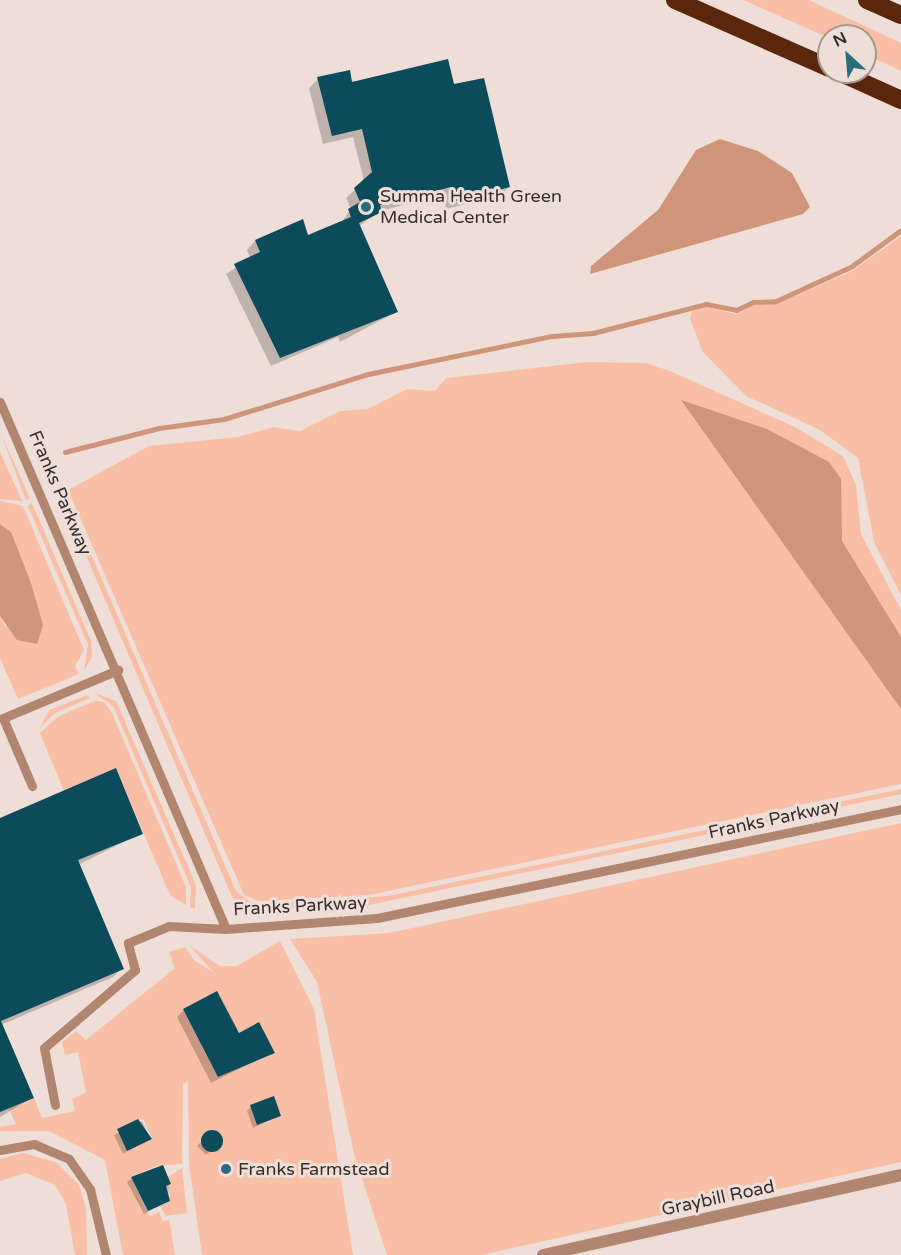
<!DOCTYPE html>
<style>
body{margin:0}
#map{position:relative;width:901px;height:1255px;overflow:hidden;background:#efded7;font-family:"Varela Round",sans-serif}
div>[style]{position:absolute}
.green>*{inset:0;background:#f8bfa6}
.water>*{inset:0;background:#cf957a}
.shadow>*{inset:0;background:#0003}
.stream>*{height:5px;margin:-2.5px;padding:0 2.5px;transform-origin:2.5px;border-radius:2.5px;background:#cf957a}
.building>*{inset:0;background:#0c4b5a}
.round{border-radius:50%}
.service>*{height:9px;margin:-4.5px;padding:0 4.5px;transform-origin:4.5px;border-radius:4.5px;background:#b28571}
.tertiary>*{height:12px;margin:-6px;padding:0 6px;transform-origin:6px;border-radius:6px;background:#b28571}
.motorway>*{height:18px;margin:-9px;padding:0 9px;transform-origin:9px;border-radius:9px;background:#5a270c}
.dots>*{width:16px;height:16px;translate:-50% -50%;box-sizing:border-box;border:3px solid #efded7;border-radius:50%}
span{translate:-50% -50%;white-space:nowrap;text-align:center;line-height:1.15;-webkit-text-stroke:6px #efded7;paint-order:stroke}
.poi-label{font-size:18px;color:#36302d}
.left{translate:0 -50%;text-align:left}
.street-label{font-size:18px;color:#36302d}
.north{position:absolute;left:817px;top:24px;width:60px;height:60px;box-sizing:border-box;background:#efded7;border:2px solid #a59893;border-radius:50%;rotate:334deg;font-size:16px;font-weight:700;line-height:24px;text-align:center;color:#36302d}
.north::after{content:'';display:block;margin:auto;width:21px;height:27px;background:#296c7e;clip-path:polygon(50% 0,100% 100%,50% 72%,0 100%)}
</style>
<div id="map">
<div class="green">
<i style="clip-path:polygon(743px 0,809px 0,901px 43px,901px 71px,865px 54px,865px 36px,829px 38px)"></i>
<i style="clip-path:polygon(901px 236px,901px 595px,874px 542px,858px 458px,820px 430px,746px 396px,703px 352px,690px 319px,692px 311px,706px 307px,736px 314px,754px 305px,777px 304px,852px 271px)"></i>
<i style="clip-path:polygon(587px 362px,646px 363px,670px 371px,795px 427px,843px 456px,856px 485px,861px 534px,901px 610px,901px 784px,369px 895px,259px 901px,244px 895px,68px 490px,149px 446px,238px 437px,273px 427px,300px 431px,340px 411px,368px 409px,407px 389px,435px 391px,446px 378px)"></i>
<i style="clip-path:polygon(0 432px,22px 480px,30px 499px,26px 500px)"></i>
<i style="clip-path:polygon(0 452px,22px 501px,0 499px)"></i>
<i style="clip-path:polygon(64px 491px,236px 891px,254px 905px,388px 896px,901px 789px,901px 794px,369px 905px,250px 910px,232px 897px,59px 492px)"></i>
<i style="clip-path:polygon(0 501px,23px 506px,84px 650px,75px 666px,79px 674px,18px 699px,0 658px,0 616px,5px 627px,37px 607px,11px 532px,0 524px)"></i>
<i style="clip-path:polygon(32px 503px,91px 641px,92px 657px,84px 671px,88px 645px,28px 506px)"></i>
<i style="clip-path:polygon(93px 692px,116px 701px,196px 885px,195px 909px,190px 907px,191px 887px,113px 706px)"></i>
<i style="clip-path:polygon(87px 695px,90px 698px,55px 713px,40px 728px,49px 710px)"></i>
<i style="clip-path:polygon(95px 701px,104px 702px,112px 713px,186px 887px,186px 905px,170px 895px,116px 769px,64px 791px,40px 733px,59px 716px)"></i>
<i style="clip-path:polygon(901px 823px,901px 1162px,481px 1255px,387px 1255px,354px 1154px,317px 982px,290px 939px,389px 933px)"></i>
<i style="clip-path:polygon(evenodd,280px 941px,314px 1009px,353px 1255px,202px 1255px,189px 1164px,188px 1081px,183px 1084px,182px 1164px,157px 1166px,131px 1177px,149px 1216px,159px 1212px,163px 1222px,169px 1219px,175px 1255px,123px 1255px,105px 1160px,49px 1131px,0 1131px,0 1127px,16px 1124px,9px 1109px,34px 1098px,42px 1118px,75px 1111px,72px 1099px,86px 1092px,78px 1052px,65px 1055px,62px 1042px,76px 1031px,86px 1040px,175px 968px,169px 952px,185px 947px,194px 960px,213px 972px,190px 946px,220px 966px,237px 966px,280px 941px,183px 1009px,239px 1033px,259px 1023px,274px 1053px,218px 1077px,183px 1009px,280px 941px,274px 1096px,281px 1116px,258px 1125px,274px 1096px,280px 941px,143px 1119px,152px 1139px,127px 1150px,117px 1129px,143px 1119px,280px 941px,211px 1129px,223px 1142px,211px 1152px,200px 1141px,211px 1129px)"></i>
<i style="clip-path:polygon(23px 1153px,56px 1162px,79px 1185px,86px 1208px,87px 1255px,75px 1255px,66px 1204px,55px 1185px,26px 1173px,0 1181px,0 1159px)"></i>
<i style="clip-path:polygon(182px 1168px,187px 1213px,166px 1216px,160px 1206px,170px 1201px,168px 1177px)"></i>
</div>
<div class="water">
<i style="clip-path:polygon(720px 139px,758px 151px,792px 173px,810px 207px,803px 214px,590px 274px,591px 266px,658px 210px,696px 150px)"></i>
<i style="clip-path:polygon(681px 400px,767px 429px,829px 462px,841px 479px,842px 541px,901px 637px,901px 709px)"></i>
<i style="clip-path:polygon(0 524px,11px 532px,31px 583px,43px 625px,37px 644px,17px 640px,0 616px)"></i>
</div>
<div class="shadow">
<i style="clip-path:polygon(318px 79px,453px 86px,509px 187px,500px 196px,446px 209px,443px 195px,380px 211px,359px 226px,396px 312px,340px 342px,338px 337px,271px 366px,226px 274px,250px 258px,247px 250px,255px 241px,308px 237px,341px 223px,351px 209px,346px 198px,364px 181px,353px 137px,323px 144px,309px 88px)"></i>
<i style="clip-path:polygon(0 820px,141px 833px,78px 865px,122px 968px,113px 977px,1px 1025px,33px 1097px,0 1117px)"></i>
<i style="clip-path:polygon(184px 1010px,238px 1035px,273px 1052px,211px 1083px,177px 1017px)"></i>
<i style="clip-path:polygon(251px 1106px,280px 1115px,253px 1128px,247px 1111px)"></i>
<i style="clip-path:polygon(142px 1121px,150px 1138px,123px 1154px,114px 1135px)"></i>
<i style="clip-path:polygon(211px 1131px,221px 1142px,206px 1155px,197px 1146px)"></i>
<i style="clip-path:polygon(132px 1178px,169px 1184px,168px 1201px,144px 1214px,127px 1182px)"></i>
</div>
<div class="stream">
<i style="left:65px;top:452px;width:97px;rotate:-14.3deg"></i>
<i style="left:159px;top:428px;width:66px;rotate:-7.9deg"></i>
<i style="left:224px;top:419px;width:151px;rotate:-17.4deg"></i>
<i style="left:368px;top:374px;width:188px;rotate:-11.7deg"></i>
<i style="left:552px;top:336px;width:41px;rotate:-4.2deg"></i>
<i style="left:593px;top:333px;width:117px;rotate:-14.4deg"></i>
<i style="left:706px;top:304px;width:31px;rotate:11deg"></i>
<i style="left:736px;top:310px;width:19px;rotate:-25deg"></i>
<i style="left:753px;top:302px;width:23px;rotate:-2deg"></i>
<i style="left:776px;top:301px;width:84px;rotate:-24.7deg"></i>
<i style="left:852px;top:266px;width:61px;rotate:-36.3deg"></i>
</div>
<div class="building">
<i style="clip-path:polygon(448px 59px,454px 84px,484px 78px,510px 187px,455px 201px,451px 187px,380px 205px,382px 212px,359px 223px,398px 312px,280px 358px,234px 264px,260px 252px,255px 240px,303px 219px,308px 235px,351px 217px,348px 209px,360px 202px,354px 188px,372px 172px,362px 129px,332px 136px,317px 77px,350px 70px,352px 82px)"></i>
<i style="clip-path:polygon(116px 768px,143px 834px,78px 860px,124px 969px,1px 1021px,34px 1098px,0 1112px,0 818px)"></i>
<i style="clip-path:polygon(217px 991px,239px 1033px,259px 1022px,275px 1053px,218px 1077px,183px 1009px)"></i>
<i style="clip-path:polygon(274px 1096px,281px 1116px,257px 1125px,250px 1105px)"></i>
<i style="clip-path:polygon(138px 1119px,152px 1139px,127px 1151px,117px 1129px)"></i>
<i class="round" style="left:201px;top:1130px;width:22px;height:22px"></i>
<i style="clip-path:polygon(163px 1165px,171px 1184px,166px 1186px,170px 1201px,148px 1211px,131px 1177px)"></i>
</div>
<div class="service">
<i style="left:0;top:402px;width:573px;rotate:66.79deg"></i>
<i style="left:226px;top:929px;width:151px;rotate:-4.2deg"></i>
<i style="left:377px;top:918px;width:535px;rotate:-11.75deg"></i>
<i style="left:32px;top:786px;width:74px;rotate:-113.1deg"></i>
<i style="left:3px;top:718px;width:125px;rotate:-22.7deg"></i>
<i style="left:55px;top:1105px;width:58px;rotate:-100.9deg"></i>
<i style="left:44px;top:1048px;width:120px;rotate:-40.6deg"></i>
<i style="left:135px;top:970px;width:28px;rotate:-105deg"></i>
<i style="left:128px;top:943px;width:44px;rotate:-22.5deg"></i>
<i style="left:169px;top:926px;width:57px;rotate:3deg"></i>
<i style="left:0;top:1150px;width:35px;rotate:-10deg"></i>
<i style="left:34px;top:1144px;width:38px;rotate:23deg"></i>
<i style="left:69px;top:1159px;width:37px;rotate:55deg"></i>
<i style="left:90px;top:1189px;width:68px;rotate:76.4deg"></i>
</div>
<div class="tertiary">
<i style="left:543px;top:1255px;width:367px;rotate:-12.6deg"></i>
</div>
<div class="motorway">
<i style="left:675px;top:0;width:168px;rotate:23.8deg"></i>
<i style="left:867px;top:0;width:37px;rotate:24deg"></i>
<i style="left:839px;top:72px;width:68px;rotate:24.3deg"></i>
</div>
<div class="dots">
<i style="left:366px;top:207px;background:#296c7e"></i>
<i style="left:226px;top:1169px;background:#296c7e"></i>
</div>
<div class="poi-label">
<span class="left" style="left:380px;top:207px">Summa Health Green<br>Medical Center</span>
<span class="left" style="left:238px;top:1169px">Franks Farmstead</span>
</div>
<div class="street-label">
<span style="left:60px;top:493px;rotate:67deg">Franks Parkway</span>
<span style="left:774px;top:819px;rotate:-12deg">Franks Parkway</span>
<span style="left:300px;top:906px;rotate:-3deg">Franks Parkway</span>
<span style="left:718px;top:1198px;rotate:-12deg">Graybill Road</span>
</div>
<div class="north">N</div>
</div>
